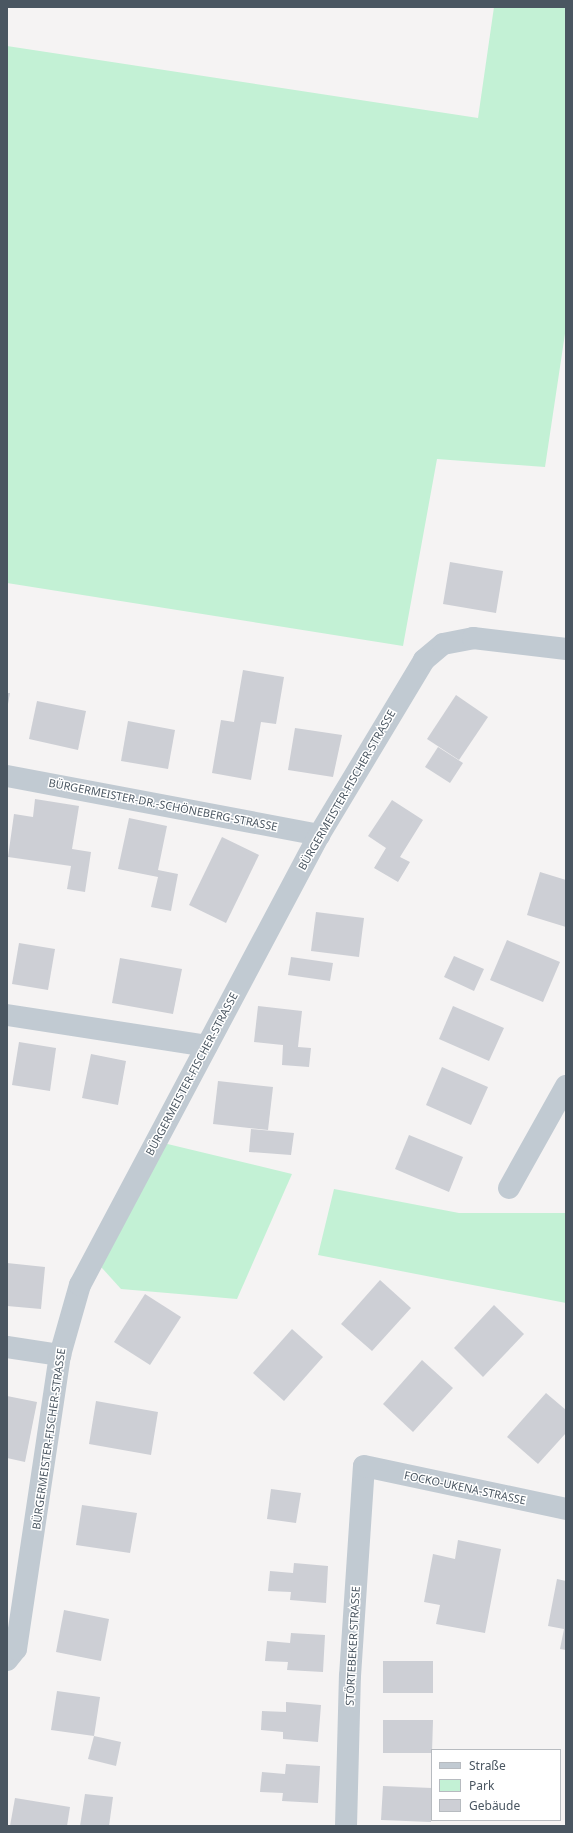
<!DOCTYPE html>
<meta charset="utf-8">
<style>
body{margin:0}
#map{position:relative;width:573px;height:1833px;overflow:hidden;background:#f5f3f3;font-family:"Noto Sans",sans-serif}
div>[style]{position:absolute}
.green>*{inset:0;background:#c3f1d5}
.building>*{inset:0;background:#cdcfd5}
.street>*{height:22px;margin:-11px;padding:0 11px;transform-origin:11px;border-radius:11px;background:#c1cad2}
span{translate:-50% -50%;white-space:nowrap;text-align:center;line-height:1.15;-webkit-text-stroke:3px #fff;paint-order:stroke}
.street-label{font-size:11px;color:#4a5661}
.frame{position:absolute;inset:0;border:8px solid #4a5661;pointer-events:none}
.legend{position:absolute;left:431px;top:1749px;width:130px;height:72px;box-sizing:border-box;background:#fff;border:1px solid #b7bbc0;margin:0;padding:5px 7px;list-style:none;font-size:12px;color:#4a5661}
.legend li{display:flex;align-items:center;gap:8px;height:20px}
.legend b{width:20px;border:1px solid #b7bbc0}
</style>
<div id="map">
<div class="green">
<i style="clip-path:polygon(494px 7px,566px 7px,566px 327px,545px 467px,437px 459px,403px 646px,7px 583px,7px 46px,478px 118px)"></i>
<i style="clip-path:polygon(155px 1141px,292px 1174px,237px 1299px,121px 1289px,93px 1258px)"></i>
<i style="clip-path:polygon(334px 1189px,459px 1213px,566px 1213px,566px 1303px,318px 1255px)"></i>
</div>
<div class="building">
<i style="clip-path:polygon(450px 562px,503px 571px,496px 613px,443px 604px)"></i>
<i style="clip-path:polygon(243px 670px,284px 677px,276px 724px,261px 722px,251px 780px,212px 773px,221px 720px,234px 722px)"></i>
<i style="clip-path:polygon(7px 693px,10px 693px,8px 704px,7px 703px)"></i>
<i style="clip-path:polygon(456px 695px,488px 717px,459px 760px,427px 739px)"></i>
<i style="clip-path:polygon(37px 701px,86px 711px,78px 750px,29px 739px)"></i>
<i style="clip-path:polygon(128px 721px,175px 730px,168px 769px,121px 761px)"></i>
<i style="clip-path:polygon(295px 728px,342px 735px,333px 777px,288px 770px)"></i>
<i style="clip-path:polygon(438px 747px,463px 763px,450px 783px,425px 767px)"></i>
<i style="clip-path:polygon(35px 799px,79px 806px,72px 849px,91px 852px,85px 892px,67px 889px,71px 866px,8px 857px,14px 814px,33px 817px)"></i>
<i style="clip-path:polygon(392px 800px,423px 820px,400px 857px,410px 862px,398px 882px,374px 868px,386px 848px,368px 836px)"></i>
<i style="clip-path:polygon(129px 818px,167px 826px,158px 870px,178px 874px,171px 911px,151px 907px,158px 877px,118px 869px)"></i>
<i style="clip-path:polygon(222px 837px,259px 855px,226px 923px,189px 905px)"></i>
<i style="clip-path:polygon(540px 872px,566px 880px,566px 927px,527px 915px)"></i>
<i style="clip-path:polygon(316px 912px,364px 918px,359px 957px,311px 951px)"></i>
<i style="clip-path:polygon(507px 940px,560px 962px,543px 1002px,490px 980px)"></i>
<i style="clip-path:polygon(19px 943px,55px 949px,48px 990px,12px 984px)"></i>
<i style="clip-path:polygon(454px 956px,484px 969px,474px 991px,444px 977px)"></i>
<i style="clip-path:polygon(291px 957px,333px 963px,330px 981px,288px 975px)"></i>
<i style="clip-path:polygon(120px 958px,182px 969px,173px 1014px,112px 1003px)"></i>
<i style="clip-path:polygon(258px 1006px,302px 1011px,298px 1047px,311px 1048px,309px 1067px,282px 1065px,283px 1045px,254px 1042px)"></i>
<i style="clip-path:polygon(453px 1006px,504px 1028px,489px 1061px,439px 1039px)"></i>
<i style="clip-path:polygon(19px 1042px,56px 1048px,50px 1091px,12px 1085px)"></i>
<i style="clip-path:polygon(91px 1054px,126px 1061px,118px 1105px,82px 1098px)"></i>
<i style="clip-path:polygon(442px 1067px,488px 1087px,471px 1125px,426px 1105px)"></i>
<i style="clip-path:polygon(218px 1081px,273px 1087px,268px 1130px,213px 1124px)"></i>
<i style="clip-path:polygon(251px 1129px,294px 1133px,291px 1155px,249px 1152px)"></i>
<i style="clip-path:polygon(409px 1135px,463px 1157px,449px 1192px,395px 1169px)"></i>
<i style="clip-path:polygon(7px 1263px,45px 1267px,41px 1309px,7px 1306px)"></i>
<i style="clip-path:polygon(380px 1280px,411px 1308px,372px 1351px,341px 1324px)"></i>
<i style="clip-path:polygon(145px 1294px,181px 1317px,150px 1365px,114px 1342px)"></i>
<i style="clip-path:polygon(494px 1305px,524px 1334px,483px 1377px,454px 1348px)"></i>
<i style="clip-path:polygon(292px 1329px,323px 1357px,284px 1401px,253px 1373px)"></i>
<i style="clip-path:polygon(422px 1360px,453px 1388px,413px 1432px,383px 1404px)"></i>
<i style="clip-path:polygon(546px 1393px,566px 1410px,566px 1433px,538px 1464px,507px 1437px)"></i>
<i style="clip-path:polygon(7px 1396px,37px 1402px,25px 1462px,7px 1458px)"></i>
<i style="clip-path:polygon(96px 1401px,158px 1412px,151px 1455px,89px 1444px)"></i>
<i style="clip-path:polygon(271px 1489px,301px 1493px,296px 1523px,267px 1519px)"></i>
<i style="clip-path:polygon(82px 1505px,137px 1513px,130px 1553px,76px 1545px)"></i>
<i style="clip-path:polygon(458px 1540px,501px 1549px,485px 1633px,436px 1624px,440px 1605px,424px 1602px,433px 1554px,455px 1559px)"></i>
<i style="clip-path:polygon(294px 1563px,328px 1566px,326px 1603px,290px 1600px,291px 1592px,268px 1591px,270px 1571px,293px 1573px)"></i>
<i style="clip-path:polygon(557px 1579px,566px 1581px,566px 1650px,560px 1649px,564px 1629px,548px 1626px)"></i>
<i style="clip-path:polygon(64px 1610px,109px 1619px,101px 1661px,56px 1652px)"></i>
<i style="clip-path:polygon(291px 1633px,325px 1635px,323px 1672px,287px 1670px,288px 1662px,265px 1661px,267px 1641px,290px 1643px)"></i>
<i style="clip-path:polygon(383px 1661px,433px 1661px,433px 1693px,383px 1693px)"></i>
<i style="clip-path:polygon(57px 1691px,100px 1697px,94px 1736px,51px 1730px)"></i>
<i style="clip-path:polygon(286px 1702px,321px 1705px,318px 1742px,283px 1739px,283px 1732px,261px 1730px,262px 1711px,286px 1712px)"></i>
<i style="clip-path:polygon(383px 1720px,433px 1720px,432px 1753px,383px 1753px)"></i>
<i style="clip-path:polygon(94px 1736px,121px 1742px,116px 1766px,88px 1759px)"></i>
<i style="clip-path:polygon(286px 1764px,320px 1766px,318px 1803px,282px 1801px,283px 1793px,260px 1792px,262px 1772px,285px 1774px)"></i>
<i style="clip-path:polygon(383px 1786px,432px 1788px,431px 1822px,381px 1820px)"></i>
<i style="clip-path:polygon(85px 1794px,113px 1797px,109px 1826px,80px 1826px)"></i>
<i style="clip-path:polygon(15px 1798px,70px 1807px,67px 1826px,10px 1826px)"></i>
</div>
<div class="street">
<i style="left:7px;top:776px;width:318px;rotate:10.7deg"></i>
<i style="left:7px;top:1015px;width:202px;rotate:8.8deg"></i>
<i style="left:509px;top:1188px;width:117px;rotate:-60.8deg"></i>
<i style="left:7px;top:1347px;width:54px;rotate:8.6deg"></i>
<i style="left:7px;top:1660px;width:14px;rotate:-51deg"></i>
<i style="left:16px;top:1649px;width:297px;rotate:-81.5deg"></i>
<i style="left:60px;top:1355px;width:73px;rotate:-74.1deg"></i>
<i style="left:80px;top:1285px;width:510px;rotate:-62.03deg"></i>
<i style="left:319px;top:835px;width:204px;rotate:-59deg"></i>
<i style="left:424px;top:660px;width:25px;rotate:-40deg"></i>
<i style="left:443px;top:644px;width:31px;rotate:-11deg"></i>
<i style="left:473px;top:638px;width:94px;rotate:6.7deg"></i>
<i style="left:346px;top:1826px;width:150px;rotate:-88.5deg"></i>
<i style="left:350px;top:1676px;width:210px;rotate:-86.2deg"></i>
<i style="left:364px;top:1466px;width:207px;rotate:12deg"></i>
</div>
<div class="street-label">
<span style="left:347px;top:790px;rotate:-60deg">BÜRGERMEISTER-FISCHER-STRASSE</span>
<span style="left:163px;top:805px;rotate:11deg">BÜRGERMEISTER-DR.-SCHÖNEBERG-STRASSE</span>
<span style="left:192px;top:1074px;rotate:-62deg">BÜRGERMEISTER-FISCHER-STRASSE</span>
<span style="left:49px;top:1439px;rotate:-82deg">BÜRGERMEISTER-FISCHER-STRASSE</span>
<span style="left:465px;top:1488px;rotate:12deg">FOCKO-UKENA-STRASSE</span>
<span style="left:353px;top:1646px;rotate:-87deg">STÖRTEBEKER STRASSE</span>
</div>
<div class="frame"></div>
<ul class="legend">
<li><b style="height:5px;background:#c1cad2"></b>Straße</li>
<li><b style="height:11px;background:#c3f1d5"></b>Park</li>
<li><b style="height:11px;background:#cdcfd5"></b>Gebäude</li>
</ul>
</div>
